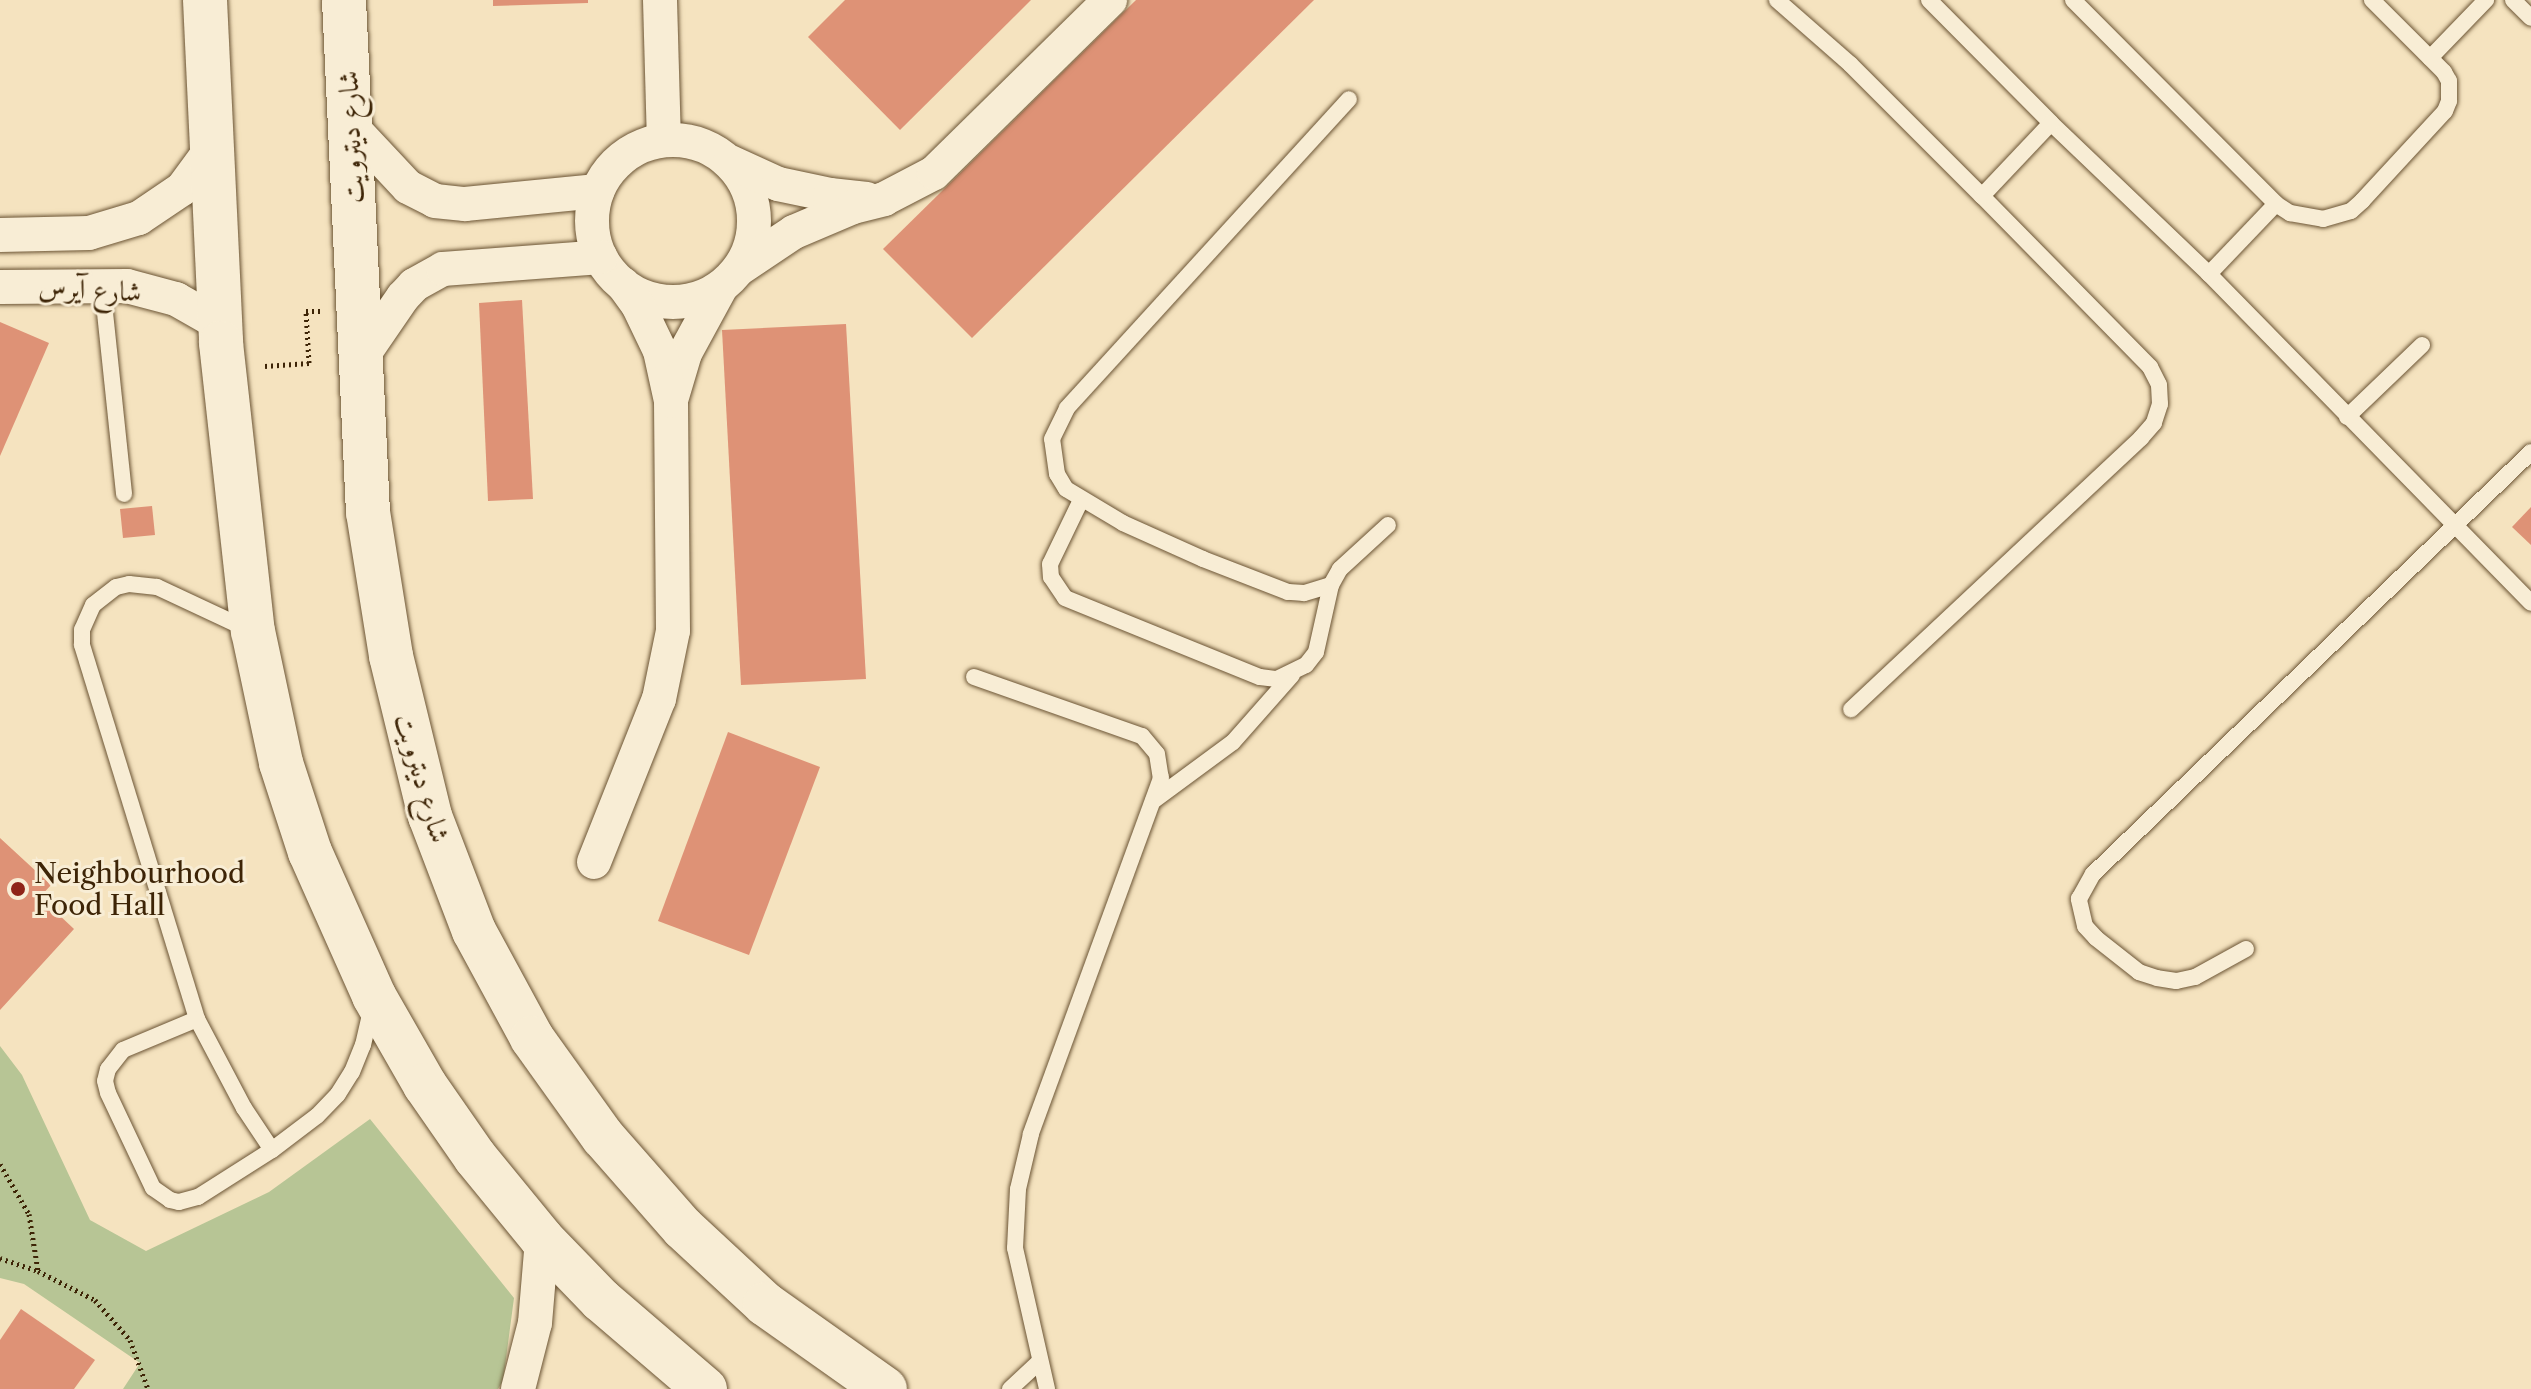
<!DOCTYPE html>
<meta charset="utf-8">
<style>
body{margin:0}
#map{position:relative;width:2531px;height:1389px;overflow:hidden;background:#f5e3bf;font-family:"Libre Caslon Text",Amiri,serif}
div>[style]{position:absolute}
.green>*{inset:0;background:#b7c595}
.building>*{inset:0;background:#de9276}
.path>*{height:5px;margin-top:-2.5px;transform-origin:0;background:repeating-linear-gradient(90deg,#3d2406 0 2px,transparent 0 6px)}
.roads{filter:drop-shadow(0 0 2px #6b5434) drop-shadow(0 0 2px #6b5434)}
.lane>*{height:16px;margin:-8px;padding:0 8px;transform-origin:8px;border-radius:8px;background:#f8edd5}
.street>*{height:34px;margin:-17px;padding:0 17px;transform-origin:17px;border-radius:17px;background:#f8edd5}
.street>.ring{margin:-17px;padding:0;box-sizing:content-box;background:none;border:34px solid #f8edd5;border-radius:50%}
.secondary>*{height:44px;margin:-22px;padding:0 22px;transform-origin:22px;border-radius:22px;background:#f8edd5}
.dots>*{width:22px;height:22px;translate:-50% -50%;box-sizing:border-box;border:4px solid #f8edd5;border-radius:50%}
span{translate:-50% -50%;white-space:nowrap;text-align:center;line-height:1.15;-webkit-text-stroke:6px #f8edd5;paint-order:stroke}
.street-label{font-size:28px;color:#3d2406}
.poi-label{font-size:28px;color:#3d2406}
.left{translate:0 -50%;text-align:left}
</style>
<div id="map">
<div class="green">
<i style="clip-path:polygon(0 1046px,22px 1075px,90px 1220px,146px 1251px,269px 1192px,370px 1119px,514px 1298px,503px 1381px,498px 1389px,123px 1389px,140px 1363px,24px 1284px,0 1278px)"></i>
</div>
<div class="building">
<i style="clip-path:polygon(493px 0,588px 0,588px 3px,493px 6px)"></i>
<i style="clip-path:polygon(845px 0,1031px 0,900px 130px,808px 37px)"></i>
<i style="clip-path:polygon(1136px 0,1314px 0,972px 338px,883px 249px)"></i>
<i style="clip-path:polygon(522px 300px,533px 499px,488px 501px,479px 303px)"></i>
<i style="clip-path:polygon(0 322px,49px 343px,0 456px)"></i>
<i style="clip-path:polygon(846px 324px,866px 679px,741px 685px,722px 330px)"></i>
<i style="clip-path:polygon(152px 506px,155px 535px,123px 538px,120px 509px)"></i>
<i style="clip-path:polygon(2531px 507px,2531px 545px,2512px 527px)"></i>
<i style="clip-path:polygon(728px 732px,820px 767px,749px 955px,658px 921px)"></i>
<i style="clip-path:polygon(0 838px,51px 885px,40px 897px,74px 929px,0 1010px)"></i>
<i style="clip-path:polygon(21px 1309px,95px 1360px,74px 1389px,0 1389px,0 1340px)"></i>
</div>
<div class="path">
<i style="left:265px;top:366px;width:44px;rotate:-3.9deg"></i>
<i style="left:309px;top:363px;width:52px;rotate:-93.3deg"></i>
<i style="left:306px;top:311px;width:14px"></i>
<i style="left:0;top:1164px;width:58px;rotate:59.9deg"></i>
<i style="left:29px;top:1214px;width:58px;rotate:81deg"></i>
<i style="left:0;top:1258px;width:40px;rotate:18.9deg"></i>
<i style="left:38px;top:1271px;width:64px;rotate:27deg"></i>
<i style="left:95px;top:1300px;width:53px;rotate:48.8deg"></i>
<i style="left:130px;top:1340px;width:52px;rotate:69.8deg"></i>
</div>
<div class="roads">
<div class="lane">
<i style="left:1777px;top:0;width:97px;rotate:41.2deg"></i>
<i style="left:1850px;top:64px;width:187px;rotate:45deg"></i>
<i style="left:1982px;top:196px;width:240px;rotate:45.5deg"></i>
<i style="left:2150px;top:367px;width:20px;rotate:63deg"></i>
<i style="left:2159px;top:385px;width:19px;rotate:87deg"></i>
<i style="left:2160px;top:404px;width:20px;rotate:108deg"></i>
<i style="left:2154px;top:423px;width:20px;rotate:131deg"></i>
<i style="left:2141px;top:438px;width:397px;rotate:136.9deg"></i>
<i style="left:1929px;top:0;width:173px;rotate:45.2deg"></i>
<i style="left:2051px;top:123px;width:219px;rotate:43.7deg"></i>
<i style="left:2209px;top:274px;width:460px;rotate:45.6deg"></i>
<i style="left:2073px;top:0;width:288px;rotate:45.1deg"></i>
<i style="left:2276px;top:204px;width:17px;rotate:33deg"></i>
<i style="left:2290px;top:213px;width:34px;rotate:10deg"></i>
<i style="left:2323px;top:219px;width:29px;rotate:-16deg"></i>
<i style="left:2351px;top:211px;width:15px;rotate:-42deg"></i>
<i style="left:2362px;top:201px;width:122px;rotate:-47.3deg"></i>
<i style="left:2445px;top:111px;width:11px;rotate:-68deg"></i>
<i style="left:2449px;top:101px;width:20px;rotate:-90deg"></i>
<i style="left:2449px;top:81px;width:10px;rotate:-119deg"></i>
<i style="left:2444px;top:72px;width:102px;rotate:-135deg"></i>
<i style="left:2513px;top:0;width:25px;rotate:45deg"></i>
<i style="left:2430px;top:58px;width:81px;rotate:-46deg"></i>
<i style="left:1982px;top:196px;width:100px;rotate:-46.6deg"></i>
<i style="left:2209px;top:274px;width:97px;rotate:-46.3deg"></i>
<i style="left:102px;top:284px;width:211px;rotate:84deg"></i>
<i style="left:2347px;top:417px;width:104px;rotate:-43.8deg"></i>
<i style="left:1081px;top:500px;width:71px;rotate:115.8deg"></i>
<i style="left:1050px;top:564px;width:13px;rotate:86deg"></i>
<i style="left:1051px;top:577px;width:25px;rotate:56deg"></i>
<i style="left:1065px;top:598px;width:210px;rotate:22.1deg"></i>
<i style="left:1260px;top:677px;width:17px;rotate:7deg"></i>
<i style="left:1277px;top:679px;width:32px;rotate:-26deg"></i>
<i style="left:1306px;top:665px;width:16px;rotate:-52deg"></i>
<i style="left:1316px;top:652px;width:69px;rotate:-77.4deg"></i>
<i style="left:1331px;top:585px;width:18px;rotate:-61deg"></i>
<i style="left:1340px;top:569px;width:65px;rotate:-42.5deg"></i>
<i style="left:1331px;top:585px;width:28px;rotate:163deg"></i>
<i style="left:1304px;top:593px;width:16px;rotate:-176deg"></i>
<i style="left:1288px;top:592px;width:91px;rotate:-158.8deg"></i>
<i style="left:1203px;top:559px;width:88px;rotate:-155.8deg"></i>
<i style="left:1123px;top:523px;width:66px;rotate:-149.2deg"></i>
<i style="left:1066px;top:489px;width:17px;rotate:-121deg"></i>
<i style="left:1057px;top:474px;width:35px;rotate:-98deg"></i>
<i style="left:1052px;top:439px;width:34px;rotate:-64deg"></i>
<i style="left:1067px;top:408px;width:418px;rotate:-47.6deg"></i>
<i style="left:249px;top:630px;width:102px;rotate:-154.9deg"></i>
<i style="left:157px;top:587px;width:28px;rotate:-174deg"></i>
<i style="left:129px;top:584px;width:13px;rotate:167deg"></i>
<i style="left:116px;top:587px;width:29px;rotate:142deg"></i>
<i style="left:93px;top:605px;width:27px;rotate:114deg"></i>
<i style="left:82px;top:630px;width:15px;rotate:90deg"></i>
<i style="left:82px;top:645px;width:391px;rotate:72.9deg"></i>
<i style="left:197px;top:1019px;width:101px;rotate:62.2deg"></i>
<i style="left:244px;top:1108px;width:50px;rotate:56.3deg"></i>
<i style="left:974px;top:677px;width:178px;rotate:19.4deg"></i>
<i style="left:1142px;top:736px;width:23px;rotate:50deg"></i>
<i style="left:1157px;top:754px;width:24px;rotate:81deg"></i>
<i style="left:1161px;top:778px;width:379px;rotate:110.1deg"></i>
<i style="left:1031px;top:1134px;width:57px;rotate:103.3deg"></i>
<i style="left:1018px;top:1189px;width:59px;rotate:92.9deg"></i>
<i style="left:1015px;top:1248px;width:145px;rotate:77.2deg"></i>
<i style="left:1153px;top:801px;width:99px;rotate:-36.4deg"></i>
<i style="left:1233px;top:742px;width:89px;rotate:-48.6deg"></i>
<i style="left:2246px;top:949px;width:58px;rotate:151.2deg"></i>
<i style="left:2195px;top:977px;width:19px;rotate:168deg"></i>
<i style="left:2176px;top:981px;width:19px;rotate:-171deg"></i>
<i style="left:2157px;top:978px;width:19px;rotate:-162deg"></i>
<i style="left:2139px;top:972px;width:55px;rotate:-141.7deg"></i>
<i style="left:2096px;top:938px;width:16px;rotate:-133deg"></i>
<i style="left:2085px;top:926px;width:28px;rotate:-103deg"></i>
<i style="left:2079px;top:899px;width:29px;rotate:-61deg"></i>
<i style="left:2093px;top:874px;width:608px;rotate:-43.93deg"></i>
<i style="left:197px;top:1019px;width:80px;rotate:157.3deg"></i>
<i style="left:123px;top:1050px;width:24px;rotate:128deg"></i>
<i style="left:108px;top:1069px;width:12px;rotate:104deg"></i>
<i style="left:105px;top:1081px;width:12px;rotate:76deg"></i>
<i style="left:108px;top:1093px;width:105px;rotate:64.7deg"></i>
<i style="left:153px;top:1188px;width:21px;rotate:35deg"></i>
<i style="left:170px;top:1200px;width:9px;rotate:13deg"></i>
<i style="left:179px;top:1202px;width:20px;rotate:-15deg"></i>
<i style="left:198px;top:1197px;width:88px;rotate:-32.4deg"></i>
<i style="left:272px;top:1150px;width:56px;rotate:-37.1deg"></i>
<i style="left:317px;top:1116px;width:30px;rotate:-46deg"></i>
<i style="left:338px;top:1094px;width:26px;rotate:-58deg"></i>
<i style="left:352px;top:1072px;width:29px;rotate:-68deg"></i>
<i style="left:363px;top:1045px;width:37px;rotate:-77deg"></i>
<i style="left:1010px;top:1389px;width:41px;rotate:-43deg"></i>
</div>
<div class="street">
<i style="left:660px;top:0;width:140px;rotate:88.4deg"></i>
<i style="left:350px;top:125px;width:85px;rotate:46.9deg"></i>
<i style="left:408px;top:187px;width:30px;rotate:27deg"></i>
<i style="left:435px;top:201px;width:30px;rotate:6deg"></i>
<i style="left:465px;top:204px;width:133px;rotate:-5.6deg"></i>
<i class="ring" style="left:592px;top:140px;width:128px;height:128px"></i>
<i style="left:730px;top:162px;width:53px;rotate:24.6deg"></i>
<i style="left:778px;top:184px;width:53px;rotate:11.9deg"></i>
<i style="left:830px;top:195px;width:37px;rotate:6deg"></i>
<i style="left:0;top:235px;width:89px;rotate:-1.3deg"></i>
<i style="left:89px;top:233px;width:52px;rotate:-16.7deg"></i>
<i style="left:139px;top:218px;width:52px;rotate:-34deg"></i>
<i style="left:182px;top:189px;width:52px;rotate:-53.6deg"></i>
<i style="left:740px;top:268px;width:65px;rotate:-33.7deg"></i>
<i style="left:794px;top:232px;width:64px;rotate:-23deg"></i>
<i style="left:853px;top:207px;width:32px;rotate:-14deg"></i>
<i style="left:884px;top:199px;width:56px;rotate:-27.5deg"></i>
<i style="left:934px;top:173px;width:247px;rotate:-44.5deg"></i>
<i style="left:0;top:287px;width:127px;rotate:-0.5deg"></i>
<i style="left:127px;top:286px;width:51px;rotate:14.9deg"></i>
<i style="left:176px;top:299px;width:51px;rotate:29.6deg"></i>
<i style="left:359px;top:361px;width:78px;rotate:-55.5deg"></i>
<i style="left:403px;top:297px;width:16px;rotate:-47deg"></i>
<i style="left:414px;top:285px;width:33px;rotate:-29deg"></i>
<i style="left:443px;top:269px;width:158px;rotate:-4.3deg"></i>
<i style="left:672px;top:397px;width:46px;rotate:-73.5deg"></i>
<i style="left:685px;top:353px;width:75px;rotate:-61.4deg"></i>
<i style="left:594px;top:862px;width:175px;rotate:-68.3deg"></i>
<i style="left:659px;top:699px;width:69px;rotate:-78.4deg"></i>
<i style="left:673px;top:631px;width:230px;rotate:-90.5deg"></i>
<i style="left:671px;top:401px;width:51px;rotate:-102.4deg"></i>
<i style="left:660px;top:351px;width:51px;rotate:-115.6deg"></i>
<i style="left:638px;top:305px;width:26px;rotate:-126deg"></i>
<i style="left:518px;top:1389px;width:68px;rotate:-75.6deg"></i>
<i style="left:535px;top:1323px;width:84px;rotate:-85.2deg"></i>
</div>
<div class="secondary">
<i style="left:205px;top:0;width:343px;rotate:87.3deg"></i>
<i style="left:221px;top:343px;width:290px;rotate:83.7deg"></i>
<i style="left:253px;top:631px;width:135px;rotate:78deg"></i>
<i style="left:281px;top:763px;width:94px;rotate:72deg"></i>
<i style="left:310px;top:852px;width:158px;rotate:66deg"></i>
<i style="left:374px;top:996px;width:103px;rotate:60.2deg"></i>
<i style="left:425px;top:1085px;width:88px;rotate:55.2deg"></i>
<i style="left:475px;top:1157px;width:106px;rotate:50.7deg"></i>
<i style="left:542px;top:1239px;width:85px;rotate:46deg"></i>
<i style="left:601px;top:1300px;width:137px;rotate:40.6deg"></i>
<i style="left:344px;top:0;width:513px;rotate:87.32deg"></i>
<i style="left:368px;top:512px;width:146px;rotate:80.9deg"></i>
<i style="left:391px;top:656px;width:165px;rotate:76.3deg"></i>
<i style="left:430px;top:816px;width:123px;rotate:69.1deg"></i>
<i style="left:474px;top:931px;width:122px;rotate:61.5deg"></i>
<i style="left:532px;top:1038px;width:122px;rotate:54.4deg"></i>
<i style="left:603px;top:1137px;width:121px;rotate:48.7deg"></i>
<i style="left:683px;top:1228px;width:112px;rotate:42.8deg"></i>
<i style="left:765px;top:1304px;width:147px;rotate:35.3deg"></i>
</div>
</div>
<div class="dots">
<i style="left:18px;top:889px;background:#8f2418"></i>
</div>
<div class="street-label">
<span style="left:350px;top:137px;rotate:-92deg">شارع ديترويت</span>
<span style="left:90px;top:289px;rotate:3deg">شارع آيرس</span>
<span style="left:423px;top:778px;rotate:74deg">شارع ديترويت</span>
</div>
<div class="poi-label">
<span class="left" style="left:34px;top:889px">Neighbourhood<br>Food Hall</span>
</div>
</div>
